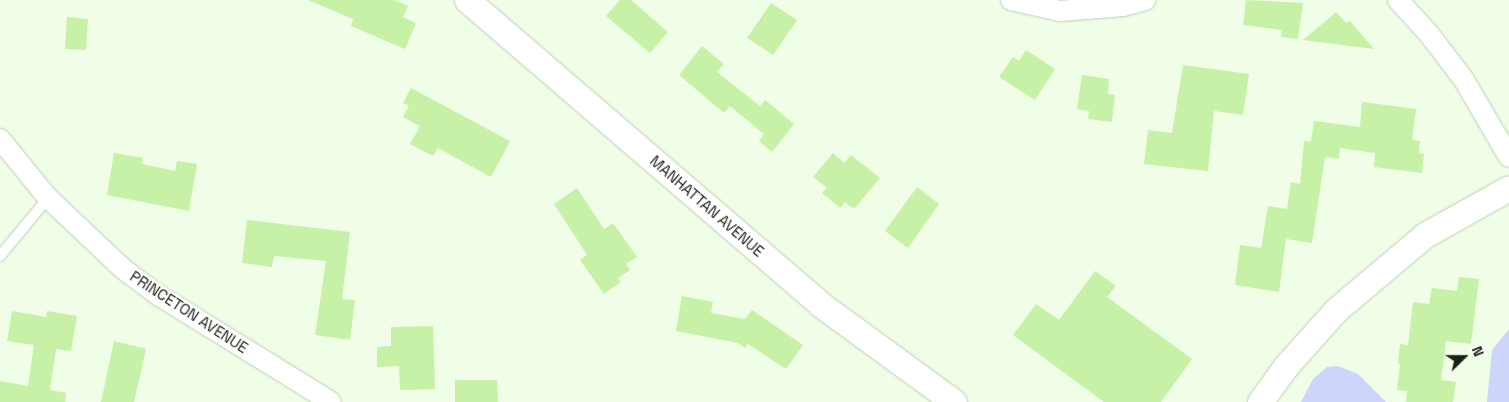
<!DOCTYPE html>
<style>
body{margin:0}
#map{position:relative;width:1509px;height:402px;overflow:hidden;background:#f0fde7;font-family:"Space Grotesk",sans-serif}
div>[style]{position:absolute}
.green>*{inset:0;background:#cfd5fa}
.building>*{inset:0;background:#c7f1a6}
.roads{filter:drop-shadow(0 0 1px #c1cdb8) drop-shadow(0 0 1px #c1cdb8)}
.service>*{height:10px;margin:-5px;padding:0 5px;transform-origin:5px;border-radius:5px;background:#fff}
.minor>*{height:20px;margin:-10px;padding:0 10px;transform-origin:10px;border-radius:10px;background:#fff}
.tertiary>*{height:25px;margin:-12.5px;padding:0 12.5px;transform-origin:12.5px;border-radius:12.5px;background:#fff}
span{translate:-50% -50%;white-space:nowrap;text-align:center;line-height:1.15;-webkit-text-stroke:5px #fff;paint-order:stroke}
.street-label{font-size:15px;color:#1b2018}
.north{position:absolute;left:1439px;top:332px;width:50px;height:50px;-webkit-text-stroke:4px #fff;paint-order:stroke;rotate:68deg;font-size:14px;font-weight:700;line-height:20px;text-align:center;color:#1b2018}
.north::after{content:'';display:block;margin:auto;width:18px;height:22px;background:#1b2018;clip-path:polygon(50% 0,100% 100%,50% 72%,0 100%)}
</style>
<div id="map">
<div class="green">
<i style="clip-path:polygon(1509px 329px,1509px 402px,1487px 402px,1492px 350px)"></i>
<i style="clip-path:polygon(1338px 366px,1358px 374px,1386px 402px,1301px 402px,1313px 379px,1327px 367px)"></i>
</div>
<div class="building">
<i style="clip-path:polygon(308px 0,394px 0,408px 6px,403px 17px,416px 23px,405px 49px,351px 26px,353px 19px)"></i>
<i style="clip-path:polygon(620px 0,631px 0,668px 32px,650px 53px,606px 16px)"></i>
<i style="clip-path:polygon(1246px 0,1303px 3px,1298px 39px,1281px 37px,1282px 30px,1243px 25px)"></i>
<i style="clip-path:polygon(771px 3px,797px 20px,773px 55px,747px 38px)"></i>
<i style="clip-path:polygon(1336px 12px,1346px 23px,1350px 21px,1374px 49px,1303px 40px)"></i>
<i style="clip-path:polygon(67px 17px,88px 19px,86px 50px,65px 49px)"></i>
<i style="clip-path:polygon(702px 46px,724px 64px,717px 72px,760px 106px,765px 100px,794px 124px,772px 152px,759px 141px,764px 134px,730px 106px,724px 113px,679px 75px)"></i>
<i style="clip-path:polygon(1026px 50px,1055px 69px,1035px 100px,999px 77px,1013px 57px,1019px 61px)"></i>
<i style="clip-path:polygon(1183px 65px,1249px 74px,1243px 115px,1214px 111px,1208px 171px,1144px 164px,1148px 130px,1172px 133px)"></i>
<i style="clip-path:polygon(1082px 75px,1109px 79px,1108px 94px,1115px 95px,1112px 122px,1088px 119px,1089px 111px,1077px 109px)"></i>
<i style="clip-path:polygon(411px 88px,510px 141px,491px 177px,438px 148px,433px 156px,410px 144px,420px 126px,403px 117px,409px 106px,403px 103px)"></i>
<i style="clip-path:polygon(1362px 102px,1416px 109px,1412px 140px,1420px 141px,1419px 153px,1424px 154px,1422px 173px,1374px 167px,1375px 153px,1340px 148px,1339px 159px,1325px 157px,1312px 243px,1286px 239px,1279px 292px,1235px 285px,1240px 245px,1261px 248px,1268px 206px,1287px 209px,1291px 182px,1300px 184px,1304px 141px,1311px 142px,1314px 121px,1360px 127px)"></i>
<i style="clip-path:polygon(114px 153px,143px 158px,142px 164px,175px 171px,177px 161px,197px 164px,189px 211px,107px 195px)"></i>
<i style="clip-path:polygon(833px 153px,844px 163px,851px 155px,880px 178px,854px 209px,845px 202px,840px 208px,822px 193px,827px 188px,813px 177px)"></i>
<i style="clip-path:polygon(917px 187px,939px 204px,908px 248px,885px 231px)"></i>
<i style="clip-path:polygon(577px 188px,604px 229px,613px 223px,637px 257px,626px 264px,630px 270px,618px 278px,621px 282px,604px 294px,580px 260px,587px 255px,554px 204px)"></i>
<i style="clip-path:polygon(247px 220px,350px 232px,342px 299px,355px 300px,350px 340px,315px 335px,326px 261px,274px 256px,272px 267px,242px 263px)"></i>
<i style="clip-path:polygon(1095px 271px,1116px 286px,1107px 297px,1192px 359px,1161px 402px,1104px 402px,1013px 335px,1036px 304px,1059px 320px)"></i>
<i style="clip-path:polygon(1459px 277px,1479px 279px,1471px 344px,1446px 341px,1441px 380px,1456px 382px,1453px 402px,1406px 402px,1407px 391px,1397px 390px,1400px 364px,1398px 363px,1400px 344px,1408px 345px,1413px 302px,1429px 304px,1432px 288px,1457px 291px)"></i>
<i style="clip-path:polygon(682px 296px,713px 302px,711px 313px,745px 319px,752px 310px,803px 345px,786px 369px,748px 344px,745px 348px,738px 343px,676px 331px)"></i>
<i style="clip-path:polygon(12px 311px,46px 317px,47px 311px,77px 316px,71px 351px,56px 349px,50px 390px,66px 393px,65px 402px,0 402px,0 381px,28px 386px,34px 345px,7px 341px)"></i>
<i style="clip-path:polygon(433px 326px,435px 389px,400px 390px,399px 366px,377px 367px,377px 347px,391px 346px,391px 327px)"></i>
<i style="clip-path:polygon(114px 341px,146px 349px,134px 402px,101px 402px)"></i>
<i style="clip-path:polygon(455px 380px,497px 380px,498px 402px,455px 402px)"></i>
</div>
<div class="roads">
<div class="service">
<i style="left:0;top:256px;width:75px;rotate:-50.4deg"></i>
</div>
<div class="minor">
<i style="left:1011px;top:0;width:50px;rotate:12.7deg"></i>
<i style="left:1060px;top:11px;width:63px;rotate:-4.5deg"></i>
<i style="left:1123px;top:6px;width:23px;rotate:-15deg"></i>
<i style="left:1398px;top:0;width:46px;rotate:47.6deg"></i>
<i style="left:1429px;top:34px;width:58px;rotate:52.7deg"></i>
<i style="left:1464px;top:80px;width:89px;rotate:59.7deg"></i>
<i style="left:0;top:139px;width:76px;rotate:50.9deg"></i>
<i style="left:48px;top:198px;width:102px;rotate:43.4deg"></i>
<i style="left:122px;top:268px;width:45px;rotate:36.9deg"></i>
<i style="left:158px;top:295px;width:203px;rotate:31.7deg"></i>
</div>
<div class="tertiary">
<i style="left:467px;top:0;width:466px;rotate:40.7deg"></i>
<i style="left:820px;top:304px;width:166px;rotate:36.2deg"></i>
<i style="left:1260px;top:402px;width:44px;rotate:-54.2deg"></i>
<i style="left:1286px;top:366px;width:75px;rotate:-48.2deg"></i>
<i style="left:1336px;top:310px;width:116px;rotate:-40.1deg"></i>
<i style="left:1425px;top:235px;width:96px;rotate:-29.2deg"></i>
</div>
</div>
<div class="street-label">
<span style="left:707px;top:206px;rotate:41deg">MANHATTAN AVENUE</span>
<span style="left:189px;top:312px;rotate:33deg">PRINCETON AVENUE</span>
</div>
<div class="north">N</div>
</div>
